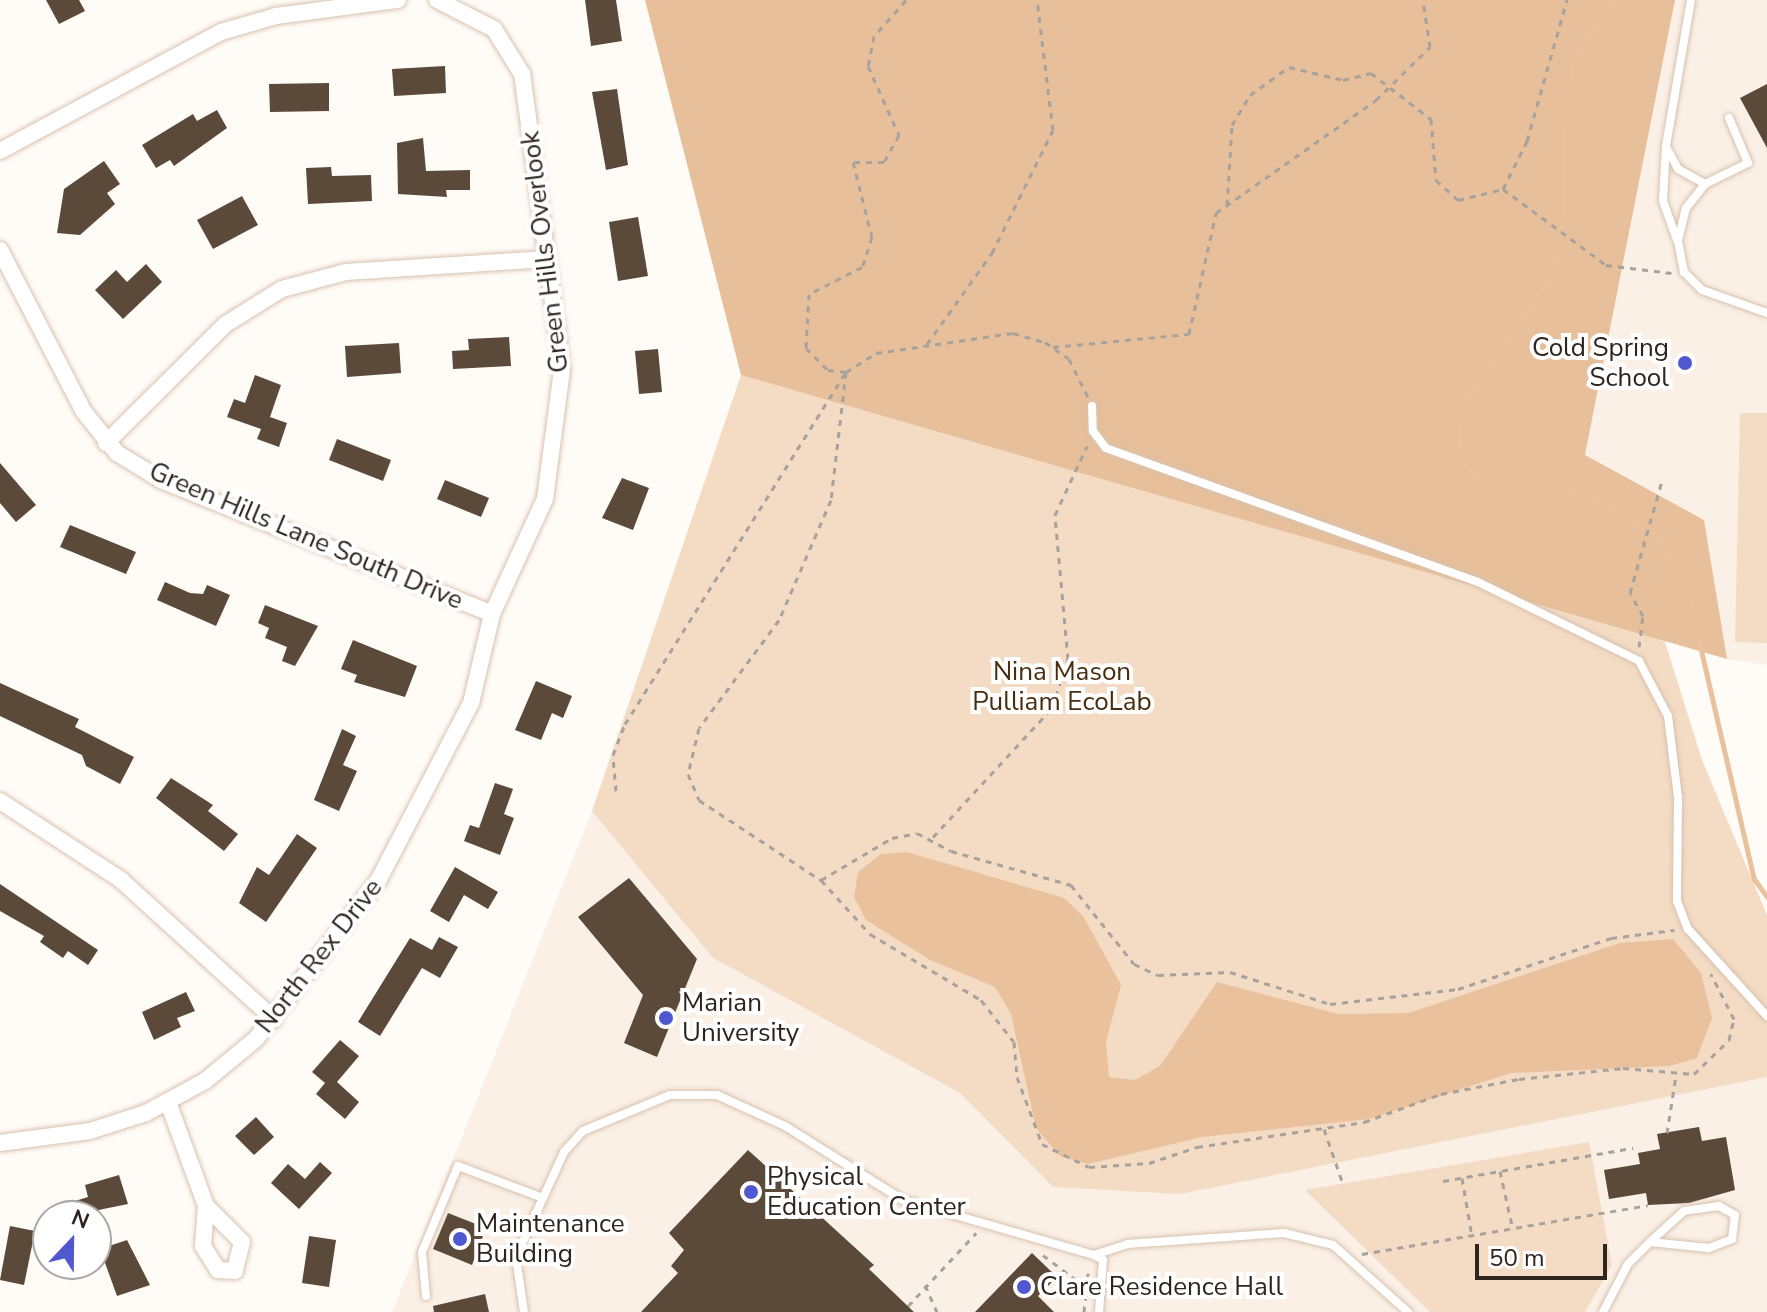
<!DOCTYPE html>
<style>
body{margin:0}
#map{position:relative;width:1767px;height:1312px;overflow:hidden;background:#fffbf7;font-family:"Nunito Sans",sans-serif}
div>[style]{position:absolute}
.built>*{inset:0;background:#fbf0e6}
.green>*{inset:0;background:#f4dbc4}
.forest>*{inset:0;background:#e7bf9a}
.water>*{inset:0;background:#e9c19c}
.stream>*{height:5px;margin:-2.5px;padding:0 2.5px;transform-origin:2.5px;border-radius:2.5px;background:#e9c19c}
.building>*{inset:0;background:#5b4a39}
.path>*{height:3px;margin-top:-1.5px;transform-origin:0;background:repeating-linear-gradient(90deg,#a8a29d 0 6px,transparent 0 12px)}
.roads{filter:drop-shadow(0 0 2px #d7c2af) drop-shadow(0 0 2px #d7c2af)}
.lane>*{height:8px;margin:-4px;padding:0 4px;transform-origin:4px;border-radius:4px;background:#fff}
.street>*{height:16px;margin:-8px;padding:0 8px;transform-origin:8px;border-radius:8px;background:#fff}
.dots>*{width:22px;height:22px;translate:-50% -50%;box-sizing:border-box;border:4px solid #fff;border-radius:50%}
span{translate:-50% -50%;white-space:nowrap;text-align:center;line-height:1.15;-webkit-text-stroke:8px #fff;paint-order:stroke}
.street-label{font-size:26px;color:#2d251e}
.poi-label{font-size:26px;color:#2d251e}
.right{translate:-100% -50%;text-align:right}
.left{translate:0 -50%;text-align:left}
.park-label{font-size:26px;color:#482d0f}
.north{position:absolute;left:32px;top:1200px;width:80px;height:80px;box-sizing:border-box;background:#fff;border:2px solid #aba8a5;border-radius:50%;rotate:22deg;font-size:22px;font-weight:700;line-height:32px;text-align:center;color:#2d251e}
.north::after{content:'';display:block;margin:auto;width:28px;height:36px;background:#4f58ce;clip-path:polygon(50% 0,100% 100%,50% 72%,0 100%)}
.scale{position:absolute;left:1475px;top:1244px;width:132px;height:36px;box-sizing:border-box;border:4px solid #2d251e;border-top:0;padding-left:10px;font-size:24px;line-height:28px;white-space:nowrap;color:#2d251e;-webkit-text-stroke:6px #fff;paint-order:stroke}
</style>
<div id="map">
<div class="built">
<i style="clip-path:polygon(1675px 0,1767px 0,1767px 665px,1727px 659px,1704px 520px,1585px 456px)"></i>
<i style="clip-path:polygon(592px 811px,713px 958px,960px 1093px,1053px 1187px,1767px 1077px,1767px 1312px,392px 1312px)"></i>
</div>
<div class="green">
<i style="clip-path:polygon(1415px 278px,1646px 581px,1702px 760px,1767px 915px,1767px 1077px,1180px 1194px,1053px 1187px,960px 1093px,713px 958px,592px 811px,741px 375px)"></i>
<i style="clip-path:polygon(1740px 413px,1767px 413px,1767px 643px,1735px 642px)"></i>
<i style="clip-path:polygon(1589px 1142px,1612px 1265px,1585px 1312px,1430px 1312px,1305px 1190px)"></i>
</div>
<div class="forest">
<i style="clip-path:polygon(645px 0,1675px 0,1585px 455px,1704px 520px,1727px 659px,741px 375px)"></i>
</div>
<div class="water">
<i style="clip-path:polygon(907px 852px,1064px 898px,1083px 916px,1121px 985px,1106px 1042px,1109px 1077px,1135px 1080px,1160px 1066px,1217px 982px,1338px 1014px,1408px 1013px,1620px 943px,1673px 939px,1701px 973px,1712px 1018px,1697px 1058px,1669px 1066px,1511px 1073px,1369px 1119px,1202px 1137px,1088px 1164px,1060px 1156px,1036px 1128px,1011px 1014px,995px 987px,930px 960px,866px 920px,854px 897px,858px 872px,881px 854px)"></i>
</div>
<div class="stream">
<i style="left:1615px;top:0;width:57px;rotate:126.5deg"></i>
<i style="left:1581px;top:46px;width:60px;rotate:110.6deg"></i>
<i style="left:1560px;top:102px;width:71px;rotate:86deg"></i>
<i style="left:1565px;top:173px;width:74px;rotate:94.6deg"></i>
<i style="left:1559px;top:247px;width:37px;rotate:107deg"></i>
<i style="left:1548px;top:282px;width:145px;rotate:124.9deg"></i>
<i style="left:1465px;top:401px;width:36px;rotate:101deg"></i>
<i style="left:1458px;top:436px;width:33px;rotate:78deg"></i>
<i style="left:1465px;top:468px;width:31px;rotate:37deg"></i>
<i style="left:1490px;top:487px;width:73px"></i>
<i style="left:1563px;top:487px;width:54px;rotate:22.8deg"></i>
<i style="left:1613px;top:508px;width:56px;rotate:33.4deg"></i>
<i style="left:1660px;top:539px;width:62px;rotate:63deg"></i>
<i style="left:1688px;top:594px;width:293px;rotate:77deg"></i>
<i style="left:1754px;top:879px;width:22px;rotate:54deg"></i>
</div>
<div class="building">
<i style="clip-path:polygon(46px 0,79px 0,85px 11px,59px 24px)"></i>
<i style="clip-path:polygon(585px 0,616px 0,622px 41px,591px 46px)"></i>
<i style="clip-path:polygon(445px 66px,446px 93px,394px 96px,392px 69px)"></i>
<i style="clip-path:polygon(329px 83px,329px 111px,270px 112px,269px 84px)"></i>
<i style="clip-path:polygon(1767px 84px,1767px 148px,1740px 98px)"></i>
<i style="clip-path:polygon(617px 89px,628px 165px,606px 170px,592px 92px)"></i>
<i style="clip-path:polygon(217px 110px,227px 128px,174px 166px,170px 160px,156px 168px,142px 145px,193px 114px,197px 121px)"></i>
<i style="clip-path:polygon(423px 138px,426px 171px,470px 170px,470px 190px,446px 190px,447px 197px,398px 194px,397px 143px)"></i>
<i style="clip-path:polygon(104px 161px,120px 184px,107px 193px,115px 204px,80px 235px,57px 233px,64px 189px)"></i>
<i style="clip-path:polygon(331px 167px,332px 176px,371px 175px,372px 201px,308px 204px,306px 168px)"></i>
<i style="clip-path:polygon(242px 196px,258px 225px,213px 249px,197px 220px)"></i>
<i style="clip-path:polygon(638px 217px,648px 276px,618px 281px,609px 222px)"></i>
<i style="clip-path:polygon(146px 264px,162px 282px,123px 319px,95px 290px,116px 270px,127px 282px)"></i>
<i style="clip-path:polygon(509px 337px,511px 366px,453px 369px,452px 351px,469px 350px,468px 339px)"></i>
<i style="clip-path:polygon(399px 343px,401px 373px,347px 377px,345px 346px)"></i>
<i style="clip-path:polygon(658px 349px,662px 392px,639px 394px,635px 351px)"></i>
<i style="clip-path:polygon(255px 375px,281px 385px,270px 417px,287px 423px,279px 447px,257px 439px,261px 429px,227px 417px,234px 399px,245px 403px)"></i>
<i style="clip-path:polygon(337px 439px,391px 460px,383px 481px,329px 460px)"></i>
<i style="clip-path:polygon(0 463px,36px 505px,16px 522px,0 503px)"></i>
<i style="clip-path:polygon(622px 478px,649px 488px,633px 530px,602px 518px)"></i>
<i style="clip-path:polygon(445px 480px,489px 498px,481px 517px,437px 499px)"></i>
<i style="clip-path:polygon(70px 525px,136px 552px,126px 574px,60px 547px)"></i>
<i style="clip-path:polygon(165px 582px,190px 593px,203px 594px,207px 585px,230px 595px,216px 626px,157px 600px)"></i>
<i style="clip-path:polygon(265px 605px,318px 626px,295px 666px,282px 661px,287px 647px,265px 638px,269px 628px,258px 623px)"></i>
<i style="clip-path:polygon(353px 640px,417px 666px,405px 697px,354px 682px,357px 675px,341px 669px)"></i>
<i style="clip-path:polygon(536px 681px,572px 696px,563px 718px,552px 713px,541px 740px,515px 730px)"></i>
<i style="clip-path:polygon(0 683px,79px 719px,75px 727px,134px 757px,120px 784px,86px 766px,82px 755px,0 716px)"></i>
<i style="clip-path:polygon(342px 729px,356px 736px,343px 765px,357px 771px,339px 811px,314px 800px)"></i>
<i style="clip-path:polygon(171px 778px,213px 805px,208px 811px,238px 834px,224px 851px,156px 798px)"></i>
<i style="clip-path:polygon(495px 783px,513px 789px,504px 814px,514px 818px,500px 855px,464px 841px,470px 825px,479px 828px)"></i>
<i style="clip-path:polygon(297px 834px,317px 848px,266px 922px,239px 903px,257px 867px,269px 875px)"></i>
<i style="clip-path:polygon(455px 867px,498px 892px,488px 909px,464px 895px,449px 922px,430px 911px)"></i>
<i style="clip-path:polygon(629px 878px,697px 959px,657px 1057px,624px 1043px,643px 995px,578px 917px)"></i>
<i style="clip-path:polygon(0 884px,98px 950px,88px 965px,68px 951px,63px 958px,40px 942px,44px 936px,0 911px)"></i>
<i style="clip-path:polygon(439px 937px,458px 947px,440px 978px,422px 968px,380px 1036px,358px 1022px,410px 938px,432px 950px)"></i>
<i style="clip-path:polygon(186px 992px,195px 1011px,177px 1018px,181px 1027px,154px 1040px,142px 1012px)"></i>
<i style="clip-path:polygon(340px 1040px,359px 1056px,337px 1082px,359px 1102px,345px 1119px,316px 1094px,325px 1083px,312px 1072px)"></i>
<i style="clip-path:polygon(256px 1117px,274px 1137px,254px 1155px,235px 1136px)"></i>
<i style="clip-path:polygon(1699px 1127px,1702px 1141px,1726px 1137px,1735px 1190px,1689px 1203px,1648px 1205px,1646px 1193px,1609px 1199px,1604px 1170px,1640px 1164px,1638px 1153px,1660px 1149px,1657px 1134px)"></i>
<i style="clip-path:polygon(748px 1150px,874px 1265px,869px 1269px,914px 1312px,641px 1312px,678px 1273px,671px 1266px,684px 1250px,669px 1233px)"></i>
<i style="clip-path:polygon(320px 1162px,332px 1173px,299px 1209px,271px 1183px,288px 1164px,305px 1179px)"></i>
<i style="clip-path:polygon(119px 1175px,128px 1204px,69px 1216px,65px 1204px,88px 1197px,85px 1185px)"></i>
<i style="clip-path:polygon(448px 1213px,486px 1228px,472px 1265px,433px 1249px)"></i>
<i style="clip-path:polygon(10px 1226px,35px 1231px,24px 1285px,0 1280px)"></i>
<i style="clip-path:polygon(309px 1236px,336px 1240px,329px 1287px,302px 1283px)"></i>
<i style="clip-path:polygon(127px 1240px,150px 1285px,117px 1296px,100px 1249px)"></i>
<i style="clip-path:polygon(1032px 1253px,1057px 1277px,1038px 1296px,1054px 1312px,975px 1312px)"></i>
<i style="clip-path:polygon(485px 1294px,489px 1312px,434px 1312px,433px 1306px)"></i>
</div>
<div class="path">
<i style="left:906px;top:0;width:48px;rotate:131.6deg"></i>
<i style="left:874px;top:36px;width:31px;rotate:101deg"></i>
<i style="left:868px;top:66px;width:76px;rotate:65.8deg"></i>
<i style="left:899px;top:135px;width:31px;rotate:119deg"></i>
<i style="left:884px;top:162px;width:31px;rotate:180deg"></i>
<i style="left:853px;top:162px;width:77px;rotate:75.8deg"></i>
<i style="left:872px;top:237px;width:32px;rotate:108deg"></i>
<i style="left:862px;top:267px;width:59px;rotate:153deg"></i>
<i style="left:809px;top:294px;width:54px;rotate:93.2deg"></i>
<i style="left:806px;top:348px;width:31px;rotate:45deg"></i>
<i style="left:828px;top:370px;width:18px;rotate:6deg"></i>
<i style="left:846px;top:372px;width:129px;rotate:96.7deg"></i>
<i style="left:831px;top:500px;width:131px;rotate:113.4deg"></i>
<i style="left:779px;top:620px;width:134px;rotate:126.5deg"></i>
<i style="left:699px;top:728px;width:47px;rotate:103.4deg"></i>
<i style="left:688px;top:774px;width:28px;rotate:67deg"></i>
<i style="left:699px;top:800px;width:146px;rotate:33.3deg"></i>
<i style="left:821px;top:880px;width:73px;rotate:47.8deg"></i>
<i style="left:870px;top:934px;width:129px;rotate:30.7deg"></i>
<i style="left:981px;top:1000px;width:53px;rotate:51.8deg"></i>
<i style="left:1014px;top:1042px;width:35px;rotate:85deg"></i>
<i style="left:1017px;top:1077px;width:72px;rotate:69.5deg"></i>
<i style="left:1042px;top:1144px;width:52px;rotate:26.1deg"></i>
<i style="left:1089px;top:1167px;width:60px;rotate:-3.8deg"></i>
<i style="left:1149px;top:1163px;width:51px;rotate:-18.4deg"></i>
<i style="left:1197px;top:1147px;width:169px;rotate:-8.5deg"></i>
<i style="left:1364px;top:1122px;width:82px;rotate:-20deg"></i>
<i style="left:1441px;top:1094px;width:79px;rotate:-10.9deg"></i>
<i style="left:1519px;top:1079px;width:105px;rotate:-6deg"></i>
<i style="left:1623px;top:1068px;width:71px;rotate:4.8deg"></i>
<i style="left:1694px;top:1074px;width:49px;rotate:-44.2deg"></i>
<i style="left:1729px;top:1040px;width:22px;rotate:-77deg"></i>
<i style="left:1734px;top:1019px;width:51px;rotate:-117.1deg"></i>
<i style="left:1503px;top:189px;width:54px;rotate:-63.4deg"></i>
<i style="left:1527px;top:141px;width:147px;rotate:-74.2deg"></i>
<i style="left:1227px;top:205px;width:80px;rotate:-86.4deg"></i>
<i style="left:1232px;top:125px;width:35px;rotate:-59deg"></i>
<i style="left:1250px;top:95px;width:48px;rotate:-35.7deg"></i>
<i style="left:1289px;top:67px;width:56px;rotate:13.5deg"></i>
<i style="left:1343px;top:80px;width:29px;rotate:-14deg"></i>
<i style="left:1371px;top:73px;width:76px;rotate:37.5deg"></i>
<i style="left:1431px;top:119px;width:61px;rotate:85.3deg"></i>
<i style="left:1436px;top:180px;width:30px;rotate:42deg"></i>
<i style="left:1458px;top:200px;width:46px;rotate:-13.7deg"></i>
<i style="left:1503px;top:189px;width:128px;rotate:36.4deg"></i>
<i style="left:1606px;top:265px;width:66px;rotate:6.9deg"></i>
<i style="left:927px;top:344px;width:112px;rotate:-54.5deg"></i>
<i style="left:992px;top:253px;width:137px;rotate:-63.6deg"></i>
<i style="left:1053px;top:130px;width:131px;rotate:-97deg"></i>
<i style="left:1053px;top:347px;width:137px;rotate:-5.5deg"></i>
<i style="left:1189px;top:334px;width:124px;rotate:-77.4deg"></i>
<i style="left:1216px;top:213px;width:196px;rotate:-35.2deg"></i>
<i style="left:1376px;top:100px;width:76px;rotate:-44.5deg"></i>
<i style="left:1430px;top:47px;width:48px;rotate:-98.5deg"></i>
<i style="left:1639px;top:647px;width:31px;rotate:-83deg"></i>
<i style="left:1643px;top:616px;width:26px;rotate:-119deg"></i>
<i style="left:1630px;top:593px;width:116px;rotate:-74.1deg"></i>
<i style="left:616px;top:791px;width:36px;rotate:-95deg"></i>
<i style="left:613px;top:755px;width:33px;rotate:-69deg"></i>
<i style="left:625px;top:724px;width:416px;rotate:-57.9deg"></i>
<i style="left:846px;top:372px;width:36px;rotate:-32deg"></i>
<i style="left:876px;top:353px;width:138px;rotate:-8.3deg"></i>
<i style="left:1013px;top:333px;width:33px;rotate:16deg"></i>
<i style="left:1045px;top:342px;width:29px;rotate:35deg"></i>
<i style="left:1069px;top:359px;width:42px;rotate:63.4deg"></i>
<i style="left:933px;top:837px;width:176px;rotate:-47.3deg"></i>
<i style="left:1052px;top:708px;width:52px;rotate:-71.9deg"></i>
<i style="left:1068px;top:659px;width:145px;rotate:-95.2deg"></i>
<i style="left:1055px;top:515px;width:76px;rotate:-65.1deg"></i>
<i style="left:821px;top:880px;width:82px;rotate:-30.6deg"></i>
<i style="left:892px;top:838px;width:25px;rotate:-11deg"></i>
<i style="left:917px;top:833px;width:38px;rotate:28deg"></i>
<i style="left:951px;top:851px;width:125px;rotate:15.8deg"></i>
<i style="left:1071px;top:885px;width:101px;rotate:51.4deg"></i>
<i style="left:1134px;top:964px;width:26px;rotate:25deg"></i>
<i style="left:1158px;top:975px;width:72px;rotate:-2.4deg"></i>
<i style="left:1230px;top:972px;width:105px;rotate:17.7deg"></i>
<i style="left:1330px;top:1004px;width:129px;rotate:-6.7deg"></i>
<i style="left:1458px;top:989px;width:161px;rotate:-18.4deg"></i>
<i style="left:1611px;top:938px;width:64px;rotate:-7.1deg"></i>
<i style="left:1324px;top:1129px;width:58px;rotate:70.9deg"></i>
<i style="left:1667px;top:1133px;width:59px;rotate:-81.2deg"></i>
<i style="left:1500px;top:1171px;width:60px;rotate:77.6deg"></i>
<i style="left:1462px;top:1178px;width:59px;rotate:80.2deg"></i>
<i style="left:1443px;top:1181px;width:193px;rotate:-9.9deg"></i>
<i style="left:1362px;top:1254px;width:290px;rotate:-9.7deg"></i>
<i style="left:1043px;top:1255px;width:51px;rotate:37.1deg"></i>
<i style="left:925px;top:1285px;width:30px;rotate:66deg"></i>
<i style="left:908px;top:1306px;width:100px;rotate:-47deg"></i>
<i style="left:1084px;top:1312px;width:39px;rotate:-84deg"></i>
</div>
<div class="roads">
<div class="lane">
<i style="left:1729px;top:118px;width:49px;rotate:67.1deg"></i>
<i style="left:1748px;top:163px;width:48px;rotate:154deg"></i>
<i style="left:1705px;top:184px;width:31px;rotate:128deg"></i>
<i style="left:1686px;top:208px;width:34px;rotate:104deg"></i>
<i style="left:1678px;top:241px;width:32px;rotate:79deg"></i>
<i style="left:1684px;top:272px;width:25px;rotate:45deg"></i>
<i style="left:1702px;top:290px;width:69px;rotate:19.5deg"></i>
<i style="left:1666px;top:147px;width:25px;rotate:61deg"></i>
<i style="left:1678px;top:169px;width:31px;rotate:29deg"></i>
<i style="left:1677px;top:240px;width:41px;rotate:-109.7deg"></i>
<i style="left:1663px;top:201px;width:55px;rotate:-86.9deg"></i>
<i style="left:1666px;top:146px;width:148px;rotate:-80.3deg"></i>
<i style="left:1092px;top:406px;width:25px;rotate:88deg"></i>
<i style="left:1093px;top:431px;width:21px;rotate:53deg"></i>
<i style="left:1106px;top:448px;width:395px;rotate:19.8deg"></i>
<i style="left:1478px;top:582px;width:179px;rotate:26.1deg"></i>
<i style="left:1639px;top:661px;width:62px;rotate:62.2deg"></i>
<i style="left:1668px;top:716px;width:83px;rotate:83deg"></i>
<i style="left:1678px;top:798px;width:103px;rotate:90.6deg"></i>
<i style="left:1677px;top:901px;width:30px;rotate:69deg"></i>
<i style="left:1688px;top:929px;width:118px;rotate:47.8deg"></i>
<i style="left:1094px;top:1255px;width:35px;rotate:-18deg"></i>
<i style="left:1127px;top:1244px;width:157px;rotate:-4deg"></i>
<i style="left:1284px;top:1233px;width:50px;rotate:13.8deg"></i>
<i style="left:1333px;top:1245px;width:101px;rotate:41.8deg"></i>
<i style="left:426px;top:1296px;width:44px;rotate:-95.2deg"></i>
<i style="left:422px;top:1252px;width:93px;rotate:-67.3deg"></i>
<i style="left:458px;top:1166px;width:88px;rotate:20.7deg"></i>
<i style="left:524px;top:1312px;width:56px;rotate:-98.3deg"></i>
<i style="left:516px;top:1257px;width:115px;rotate:-65.4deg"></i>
<i style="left:564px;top:1152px;width:28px;rotate:-48deg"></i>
<i style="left:583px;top:1131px;width:94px;rotate:-22.5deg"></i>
<i style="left:670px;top:1095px;width:47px"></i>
<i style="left:717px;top:1095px;width:75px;rotate:24.5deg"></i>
<i style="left:785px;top:1126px;width:139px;rotate:32.1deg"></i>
<i style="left:903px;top:1200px;width:199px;rotate:16.1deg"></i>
<i style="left:1094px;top:1255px;width:10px;rotate:29deg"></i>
<i style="left:1103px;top:1260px;width:52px;rotate:94.4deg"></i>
<i style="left:1603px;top:1312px;width:54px;rotate:-62.5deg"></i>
<i style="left:1628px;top:1264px;width:31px;rotate:-45deg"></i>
<i style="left:1650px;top:1242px;width:59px;rotate:5.8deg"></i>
<i style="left:1709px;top:1248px;width:25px;rotate:-21deg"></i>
<i style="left:1732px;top:1239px;width:24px;rotate:-83deg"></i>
<i style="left:1735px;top:1215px;width:18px;rotate:-151deg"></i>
<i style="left:1719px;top:1206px;width:35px;rotate:172deg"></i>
<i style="left:1684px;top:1211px;width:46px;rotate:137.6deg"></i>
</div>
<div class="street">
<i style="left:0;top:151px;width:251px;rotate:-28.3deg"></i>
<i style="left:221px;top:32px;width:57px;rotate:-16.2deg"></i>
<i style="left:276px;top:16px;width:123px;rotate:-7.5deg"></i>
<i style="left:0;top:250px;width:182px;rotate:62.6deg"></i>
<i style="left:84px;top:412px;width:53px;rotate:51.2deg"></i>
<i style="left:117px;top:453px;width:52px;rotate:31.5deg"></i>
<i style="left:161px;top:480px;width:357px;rotate:22deg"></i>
<i style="left:106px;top:443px;width:169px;rotate:-44.8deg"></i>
<i style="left:226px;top:324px;width:66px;rotate:-32deg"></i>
<i style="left:282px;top:289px;width:66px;rotate:-14.9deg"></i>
<i style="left:346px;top:272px;width:201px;rotate:-3.7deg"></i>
<i style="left:0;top:801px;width:145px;rotate:33.1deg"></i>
<i style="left:121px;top:880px;width:207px;rotate:42.3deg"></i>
<i style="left:168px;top:1102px;width:111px;rotate:69.9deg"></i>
<i style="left:0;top:1143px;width:91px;rotate:-7.6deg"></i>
<i style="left:90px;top:1131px;width:59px;rotate:-17.8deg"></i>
<i style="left:146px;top:1113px;width:67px;rotate:-28.5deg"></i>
<i style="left:205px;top:1081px;width:66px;rotate:-39.5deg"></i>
<i style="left:256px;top:1039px;width:202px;rotate:-52.4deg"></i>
<i style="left:379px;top:879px;width:199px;rotate:-62.4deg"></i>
<i style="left:471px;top:703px;width:91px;rotate:-76.7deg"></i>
<i style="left:492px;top:614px;width:127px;rotate:-65.3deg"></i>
<i style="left:545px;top:499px;width:131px;rotate:-82.5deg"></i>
<i style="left:562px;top:369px;width:298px;rotate:-97.7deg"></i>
<i style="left:522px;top:74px;width:53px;rotate:-121.9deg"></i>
<i style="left:494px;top:29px;width:64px;rotate:-153deg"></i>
<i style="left:206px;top:1206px;width:51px;rotate:45deg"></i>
<i style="left:242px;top:1242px;width:30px;rotate:104deg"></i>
<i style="left:235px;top:1271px;width:17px;rotate:-177deg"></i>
<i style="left:218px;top:1270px;width:28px;rotate:-122deg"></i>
<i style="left:203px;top:1246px;width:40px;rotate:-85.7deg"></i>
</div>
</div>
<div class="dots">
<i style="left:1685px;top:363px;background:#4f58ce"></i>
<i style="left:666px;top:1018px;background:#4f58ce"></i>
<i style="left:751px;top:1192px;background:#4f58ce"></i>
<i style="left:460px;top:1239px;background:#4f58ce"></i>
<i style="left:1024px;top:1287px;background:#4f58ce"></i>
</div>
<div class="street-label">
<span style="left:545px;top:252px;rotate:-97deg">Green Hills Overlook</span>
<span style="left:306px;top:536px;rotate:23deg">Green Hills Lane South Drive</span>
<span style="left:319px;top:956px;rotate:-52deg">North Rex Drive</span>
</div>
<div class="poi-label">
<span class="right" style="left:1669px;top:363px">Cold Spring<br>School</span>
<span class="left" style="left:682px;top:1018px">Marian<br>University</span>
<span class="left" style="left:767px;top:1192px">Physical<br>Education Center</span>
<span class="left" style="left:476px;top:1239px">Maintenance<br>Building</span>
<span class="left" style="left:1040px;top:1287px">Clare Residence Hall</span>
</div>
<div class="park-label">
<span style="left:1062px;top:687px">Nina Mason<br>Pulliam EcoLab</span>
</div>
<div class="north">N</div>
<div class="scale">50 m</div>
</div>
